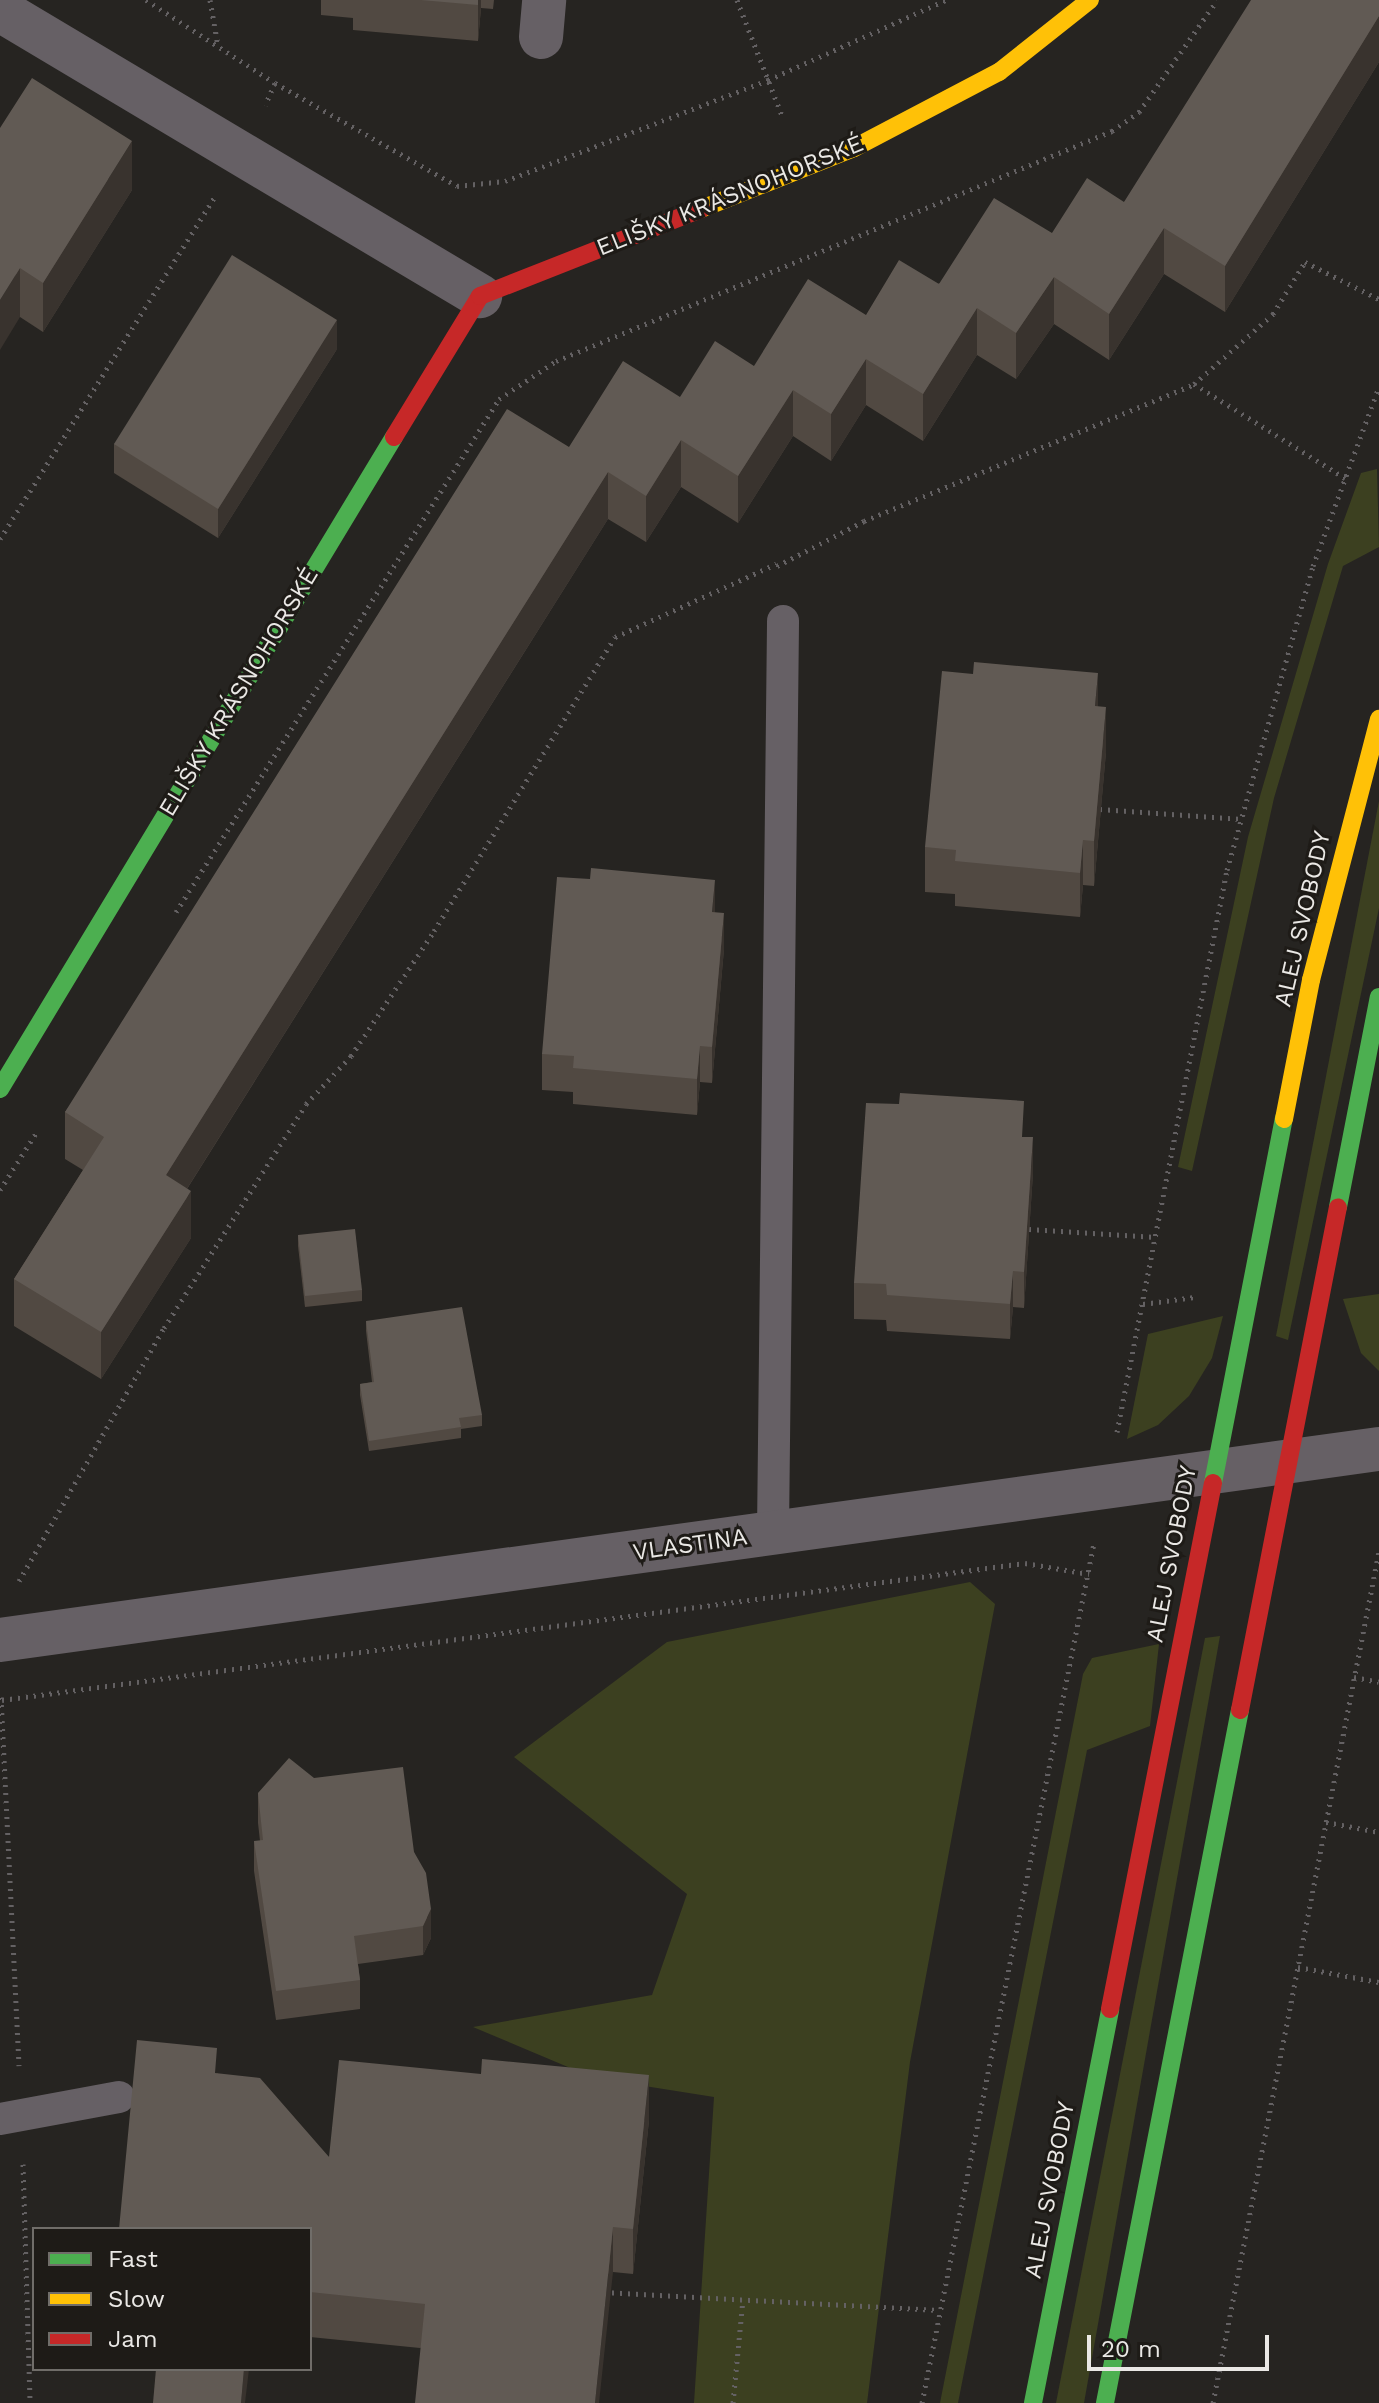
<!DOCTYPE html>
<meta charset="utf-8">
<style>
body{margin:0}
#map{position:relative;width:1379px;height:2403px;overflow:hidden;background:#262421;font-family:"Work Sans",sans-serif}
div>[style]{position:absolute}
.green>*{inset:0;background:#3c4020}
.path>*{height:5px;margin-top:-2.5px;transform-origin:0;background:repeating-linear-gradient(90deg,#646163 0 2px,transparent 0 8px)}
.lane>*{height:32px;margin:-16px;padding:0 16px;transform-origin:16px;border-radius:16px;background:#666065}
.street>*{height:44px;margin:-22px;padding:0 22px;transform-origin:22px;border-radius:22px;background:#666065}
.fast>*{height:18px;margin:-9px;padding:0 9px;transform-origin:9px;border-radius:9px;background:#4caf50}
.slow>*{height:18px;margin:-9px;padding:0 9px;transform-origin:9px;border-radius:9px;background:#ffc107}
.jam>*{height:18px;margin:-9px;padding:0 9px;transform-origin:9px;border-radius:9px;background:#c62828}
.wall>*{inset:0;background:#514942}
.shaded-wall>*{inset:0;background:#39332e}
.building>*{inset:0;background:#615a54}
span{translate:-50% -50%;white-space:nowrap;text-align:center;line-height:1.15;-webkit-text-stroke:6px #1e1b17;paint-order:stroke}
.street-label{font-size:24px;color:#eae8e5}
.legend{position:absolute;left:32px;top:2227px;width:280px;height:144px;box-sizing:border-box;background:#1e1b17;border:2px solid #706d69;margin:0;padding:10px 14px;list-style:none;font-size:24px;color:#eae8e5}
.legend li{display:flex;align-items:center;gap:16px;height:40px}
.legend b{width:40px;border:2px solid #706d69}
.scale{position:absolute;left:1087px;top:2335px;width:182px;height:36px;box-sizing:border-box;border:4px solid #eae8e5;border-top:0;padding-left:10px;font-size:24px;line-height:28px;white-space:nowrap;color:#eae8e5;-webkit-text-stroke:6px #1e1b17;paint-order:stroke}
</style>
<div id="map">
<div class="green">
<i style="clip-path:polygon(1377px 469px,1379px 547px,1343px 566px,1274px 798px,1192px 1171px,1178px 1167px,1248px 837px,1328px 564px,1361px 473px)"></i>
<i style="clip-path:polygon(1379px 801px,1379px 908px,1288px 1340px,1276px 1336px)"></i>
<i style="clip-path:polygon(1379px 1294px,1379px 1371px,1361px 1353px,1343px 1299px)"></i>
<i style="clip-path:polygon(1223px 1316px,1212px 1358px,1189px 1396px,1158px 1425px,1127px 1439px,1148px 1334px)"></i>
<i style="clip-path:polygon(970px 1582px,995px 1604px,910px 2062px,867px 2403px,694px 2403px,714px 2097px,594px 2078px,473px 2027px,652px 1995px,687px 1894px,514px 1757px,667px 1642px)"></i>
<i style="clip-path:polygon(1220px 1636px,1084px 2403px,1056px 2403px,1205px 1638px)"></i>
<i style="clip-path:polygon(1159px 1644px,1150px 1726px,1087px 1750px,958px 2403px,940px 2403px,1083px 1674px,1092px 1658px)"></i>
</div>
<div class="path">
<i style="left:146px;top:0;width:153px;rotate:32.8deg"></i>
<i style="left:275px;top:83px;width:24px;rotate:114deg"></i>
<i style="left:210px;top:0;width:47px;rotate:80.1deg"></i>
<i style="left:737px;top:0;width:127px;rotate:68.7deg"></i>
<i style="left:275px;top:83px;width:209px;rotate:29.5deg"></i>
<i style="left:457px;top:186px;width:48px;rotate:-5.9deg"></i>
<i style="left:505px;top:181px;width:282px;rotate:-21deg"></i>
<i style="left:768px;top:80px;width:195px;rotate:-24.2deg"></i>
<i style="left:1194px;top:384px;width:106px;rotate:-41.5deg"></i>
<i style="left:1273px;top:314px;width:61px;rotate:-58.4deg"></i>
<i style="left:1305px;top:262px;width:83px;rotate:26.6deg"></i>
<i style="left:0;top:539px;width:403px;rotate:-57.9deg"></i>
<i style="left:777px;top:566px;width:98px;rotate:-27.3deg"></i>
<i style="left:864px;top:521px;width:357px;rotate:-22.5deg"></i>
<i style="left:1194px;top:384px;width:178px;rotate:31.9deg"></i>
<i style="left:1100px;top:809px;width:142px;rotate:4deg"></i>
<i style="left:176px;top:912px;width:606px;rotate:-57.8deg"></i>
<i style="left:499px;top:399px;width:69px;rotate:-33.7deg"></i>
<i style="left:556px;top:361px;width:602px;rotate:-22.47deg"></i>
<i style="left:1112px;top:131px;width:33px;rotate:-35deg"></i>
<i style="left:1139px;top:112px;width:136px;rotate:-55.1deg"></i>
<i style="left:0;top:1190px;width:71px;rotate:-57.7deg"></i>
<i style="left:1029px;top:1229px;width:127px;rotate:3.6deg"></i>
<i style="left:1143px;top:1304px;width:52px;rotate:-7.7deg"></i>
<i style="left:1117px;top:1432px;width:573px;rotate:-78.93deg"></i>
<i style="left:1227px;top:870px;width:316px;rotate:-74.2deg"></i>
<i style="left:1313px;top:566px;width:191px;rotate:-69.8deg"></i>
<i style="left:19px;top:1581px;width:292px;rotate:-60.2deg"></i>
<i style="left:164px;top:1328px;width:265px;rotate:-57.6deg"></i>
<i style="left:306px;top:1104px;width:66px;rotate:-46.8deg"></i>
<i style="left:351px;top:1056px;width:150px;rotate:-56.4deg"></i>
<i style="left:434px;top:931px;width:345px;rotate:-58.4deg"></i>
<i style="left:615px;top:637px;width:177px;rotate:-24.4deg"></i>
<i style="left:1354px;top:1677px;width:25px;rotate:11deg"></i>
<i style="left:1px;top:1697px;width:369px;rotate:87.2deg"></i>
<i style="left:2px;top:1700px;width:1032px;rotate:-7.63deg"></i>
<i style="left:1025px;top:1563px;width:65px;rotate:9.8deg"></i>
<i style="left:1326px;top:1822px;width:54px;rotate:10.7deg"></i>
<i style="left:1298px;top:1967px;width:82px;rotate:10.5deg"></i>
<i style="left:23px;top:2164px;width:239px;rotate:88.3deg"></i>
<i style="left:604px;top:2292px;width:335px;rotate:3.1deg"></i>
<i style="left:733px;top:2403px;width:104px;rotate:-84.5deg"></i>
<i style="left:922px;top:2403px;width:877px;rotate:-78.69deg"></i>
<i style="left:1213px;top:2403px;width:868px;rotate:-78.97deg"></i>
</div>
<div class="lane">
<i style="left:773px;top:1533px;width:912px;rotate:-89.37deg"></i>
<i style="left:0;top:2119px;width:121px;rotate:-10.5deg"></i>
</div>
<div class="street">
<i style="left:0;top:10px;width:559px;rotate:30.79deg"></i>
<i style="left:541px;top:37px;width:37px;rotate:-85deg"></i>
<i style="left:0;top:1640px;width:1392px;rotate:-7.89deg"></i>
</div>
<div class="fast">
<i style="left:0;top:1089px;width:762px;rotate:-58.86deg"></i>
<i style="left:1338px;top:1207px;width:214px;rotate:-79deg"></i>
<i style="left:1213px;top:1483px;width:371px;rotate:-79deg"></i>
<i style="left:1033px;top:2403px;width:401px;rotate:-78.9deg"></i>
<i style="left:1105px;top:2403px;width:706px;rotate:-78.98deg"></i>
</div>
<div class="slow">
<i style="left:701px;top:209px;width:165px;rotate:-21.7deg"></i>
<i style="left:854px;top:148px;width:164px;rotate:-27.7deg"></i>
<i style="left:999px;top:72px;width:116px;rotate:-38.4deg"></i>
<i style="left:1284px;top:1119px;width:142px;rotate:-79deg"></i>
<i style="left:1311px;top:980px;width:270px;rotate:-75.4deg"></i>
</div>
<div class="jam">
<i style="left:394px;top:437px;width:165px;rotate:-58.6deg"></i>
<i style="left:480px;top:296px;width:238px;rotate:-21.5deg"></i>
<i style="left:1240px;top:1710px;width:512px;rotate:-78.98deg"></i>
<i style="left:1110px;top:2009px;width:536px;rotate:-78.92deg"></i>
</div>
<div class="wall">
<i style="clip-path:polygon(321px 0,494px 0,493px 9px,481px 8px,478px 41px,353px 30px,353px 18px,321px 15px)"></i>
<i style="clip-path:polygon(1379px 0,1379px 62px,1225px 312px,1164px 274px,1109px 360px,1054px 324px,1016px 379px,977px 355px,923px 441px,866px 405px,831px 461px,793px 436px,738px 523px,681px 487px,646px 542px,608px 519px,187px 1189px,191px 1238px,101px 1379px,14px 1326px,14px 1279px,83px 1170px,65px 1159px,65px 1112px,569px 447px,680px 397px,754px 366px,1052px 233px,1124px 202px)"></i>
<i style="clip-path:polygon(0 128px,132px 190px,43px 332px,20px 317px)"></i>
<i style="clip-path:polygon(337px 349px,218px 538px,114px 473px,114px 444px)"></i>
<i style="clip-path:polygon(1098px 706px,1106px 752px,1094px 886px,1083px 885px,1080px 917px,955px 906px,955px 894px,925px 892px,925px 847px)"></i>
<i style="clip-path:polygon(715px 912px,724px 949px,712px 1083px,700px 1082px,697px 1115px,573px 1104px,573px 1092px,542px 1090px,542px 1054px)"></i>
<i style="clip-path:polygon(1024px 1137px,1033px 1173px,1024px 1308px,1013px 1307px,1010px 1339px,887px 1331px,886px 1320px,854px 1319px,854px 1283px)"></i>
<i style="clip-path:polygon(298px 1235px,362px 1290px,362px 1301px,305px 1307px,298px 1246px)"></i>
<i style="clip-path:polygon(366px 1321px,482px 1415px,482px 1426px,461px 1429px,461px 1438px,369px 1451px,360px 1395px,360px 1384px,372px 1382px,366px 1331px)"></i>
<i style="clip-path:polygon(258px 1793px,414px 1852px,431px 1938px,423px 1955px,358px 1964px,360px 1980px,360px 2009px,276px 2020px,254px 1871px,254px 1841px,260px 1841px,258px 1823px)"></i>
<i style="clip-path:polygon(217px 2073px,329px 2157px,649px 2120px,633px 2274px,613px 2272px,420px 2348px,310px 2337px,310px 2229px)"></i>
</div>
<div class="shaded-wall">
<i style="clip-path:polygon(478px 0,481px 0,481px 8px,478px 41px)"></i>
<i style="clip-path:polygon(1379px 16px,1379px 62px,1225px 312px,1225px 266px)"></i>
<i style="clip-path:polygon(132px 141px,132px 190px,43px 332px,43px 283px)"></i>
<i style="clip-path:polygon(1164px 228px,1164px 274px,1109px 360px,1109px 314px)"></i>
<i style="clip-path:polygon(20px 268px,20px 317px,0 350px,0 300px)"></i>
<i style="clip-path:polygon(1054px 277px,1054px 324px,1016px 379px,1016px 333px)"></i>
<i style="clip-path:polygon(977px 308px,977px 355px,923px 441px,923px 394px)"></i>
<i style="clip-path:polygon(337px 320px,337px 349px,218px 538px,218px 509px)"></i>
<i style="clip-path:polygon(866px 359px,866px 405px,831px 461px,831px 414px)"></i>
<i style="clip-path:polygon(793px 390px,793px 436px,738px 523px,738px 476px)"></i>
<i style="clip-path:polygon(681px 440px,681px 487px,646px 542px,646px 496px)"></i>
<i style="clip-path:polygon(608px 472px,608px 519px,166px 1222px,166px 1175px)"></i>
<i style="clip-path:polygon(1098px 673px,1098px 718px,1095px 706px)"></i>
<i style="clip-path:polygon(1106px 707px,1106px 752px,1094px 886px,1094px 841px)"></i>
<i style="clip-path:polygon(1083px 840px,1083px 885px,1080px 917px,1080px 873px)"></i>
<i style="clip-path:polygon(715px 880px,715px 916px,712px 912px)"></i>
<i style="clip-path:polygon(724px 913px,724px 949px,712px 1083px,712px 1047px)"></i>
<i style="clip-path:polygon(700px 1046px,700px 1082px,697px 1115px,697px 1079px)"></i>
<i style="clip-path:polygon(1033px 1137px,1033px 1173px,1024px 1308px,1024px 1272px)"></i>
<i style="clip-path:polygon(191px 1191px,191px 1238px,101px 1379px,101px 1332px)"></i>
<i style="clip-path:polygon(1013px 1271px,1013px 1307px,1010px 1339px,1010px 1304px)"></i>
<i style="clip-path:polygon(431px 1909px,431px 1938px,423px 1955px,423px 1926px)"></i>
<i style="clip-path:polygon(649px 2075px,649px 2120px,633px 2274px,633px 2229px)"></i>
<i style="clip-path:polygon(613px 2227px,613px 2272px,599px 2403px,595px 2403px)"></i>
<i style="clip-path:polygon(244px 2369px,249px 2369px,245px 2403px,241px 2403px)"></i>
</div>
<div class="building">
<i style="clip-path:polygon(421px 0,478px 0,478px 5px)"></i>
<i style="clip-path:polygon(1251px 0,1379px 0,1379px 16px,1225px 266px,1164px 228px,1109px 314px,1054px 277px,1016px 333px,977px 308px,923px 394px,866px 359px,831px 414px,793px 390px,738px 476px,681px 440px,646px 496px,608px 472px,166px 1175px,191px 1191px,101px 1332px,14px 1279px,104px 1137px,65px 1112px,507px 409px,569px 447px,623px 361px,680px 397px,715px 341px,754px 366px,808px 279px,866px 315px,899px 260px,939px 284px,994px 198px,1052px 233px,1087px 178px,1124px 202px)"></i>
<i style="clip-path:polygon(32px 78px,132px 141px,43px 283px,20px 268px,0 300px,0 128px)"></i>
<i style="clip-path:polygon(232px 255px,337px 320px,218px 509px,114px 444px)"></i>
<i style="clip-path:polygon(974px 662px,1098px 673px,1095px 706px,1106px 707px,1094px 841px,1083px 840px,1080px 873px,955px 861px,956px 850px,925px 847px,942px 671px,973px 674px)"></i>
<i style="clip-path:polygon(591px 868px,715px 880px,712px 912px,724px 913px,712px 1047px,700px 1046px,697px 1079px,573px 1068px,574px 1056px,542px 1054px,557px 877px,590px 879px)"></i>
<i style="clip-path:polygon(900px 1093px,1024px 1101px,1022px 1137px,1033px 1137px,1024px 1272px,1013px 1271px,1010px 1304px,887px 1295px,886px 1284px,854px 1283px,866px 1103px,899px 1104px)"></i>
<i style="clip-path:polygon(355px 1229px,362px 1290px,305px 1296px,298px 1235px)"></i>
<i style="clip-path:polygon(462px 1307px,482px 1415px,459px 1418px,461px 1427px,369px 1441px,360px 1384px,374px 1382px,366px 1321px)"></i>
<i style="clip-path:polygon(289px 1758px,314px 1778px,403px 1767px,414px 1852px,426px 1873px,431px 1909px,423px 1926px,354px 1936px,360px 1980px,276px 1991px,254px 1841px,263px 1840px,258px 1793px)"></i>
<i style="clip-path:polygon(137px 2040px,217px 2048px,215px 2073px,260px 2078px,329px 2157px,339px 2060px,481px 2074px,482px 2059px,649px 2075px,633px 2229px,613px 2227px,595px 2403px,415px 2403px,425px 2304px,310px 2292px,310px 2229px,119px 2229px)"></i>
<i style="clip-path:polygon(156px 2369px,244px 2369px,241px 2403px,153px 2403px)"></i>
</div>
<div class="street-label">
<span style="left:730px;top:196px;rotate:-22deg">ELIŠKY KRÁSNOHORSKÉ</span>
<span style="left:239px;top:692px;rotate:-59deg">ELIŠKY KRÁSNOHORSKÉ</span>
<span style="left:1303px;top:919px;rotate:-77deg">ALEJ SVOBODY</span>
<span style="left:690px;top:1545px;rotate:-8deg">VLASTINA</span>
<span style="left:1172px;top:1554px;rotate:-79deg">ALEJ SVOBODY</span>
<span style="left:1050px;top:2190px;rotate:-79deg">ALEJ SVOBODY</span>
</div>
<ul class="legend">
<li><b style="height:10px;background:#4caf50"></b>Fast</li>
<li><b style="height:10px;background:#ffc107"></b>Slow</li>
<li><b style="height:10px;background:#c62828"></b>Jam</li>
</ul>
<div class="scale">20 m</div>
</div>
